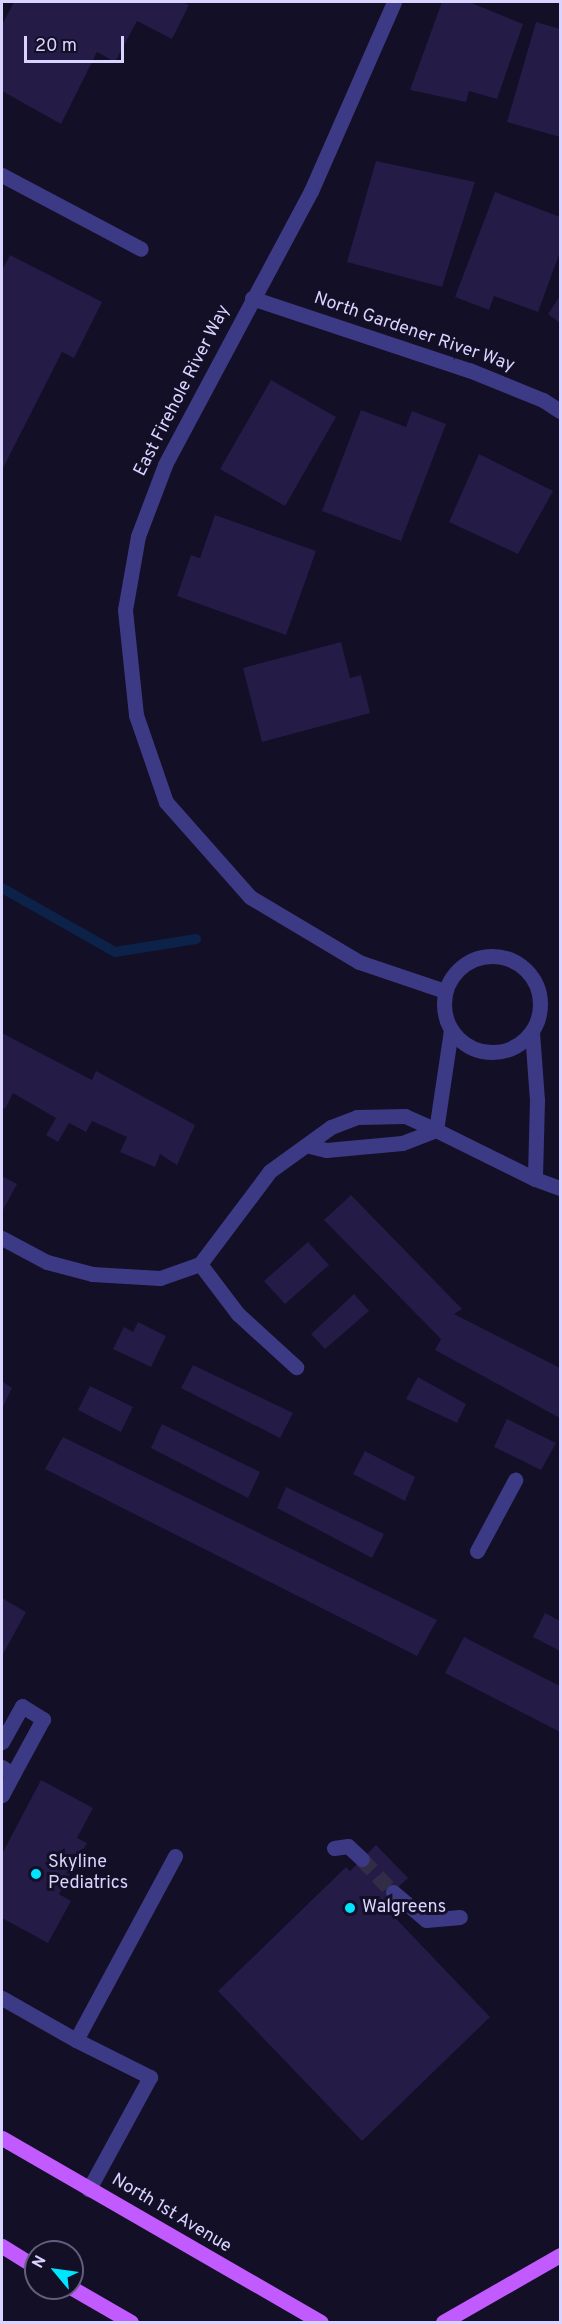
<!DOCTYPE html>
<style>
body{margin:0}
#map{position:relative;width:562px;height:2324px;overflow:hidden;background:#130f26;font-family:Overpass,sans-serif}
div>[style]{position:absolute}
.stream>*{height:10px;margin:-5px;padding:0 5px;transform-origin:5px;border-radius:5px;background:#0c2248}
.building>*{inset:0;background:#241b47}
.minor-tunnel>*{height:15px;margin-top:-7.5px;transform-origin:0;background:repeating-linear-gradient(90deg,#312d47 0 15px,transparent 0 23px)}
.minor>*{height:15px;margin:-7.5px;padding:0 7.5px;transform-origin:7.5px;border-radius:7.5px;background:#3d3a85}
.minor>.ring{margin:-7.5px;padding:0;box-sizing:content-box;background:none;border:15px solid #3d3a85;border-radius:50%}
.major>*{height:15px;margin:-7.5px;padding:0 7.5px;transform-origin:7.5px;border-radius:7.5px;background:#c25bff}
.dots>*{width:16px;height:16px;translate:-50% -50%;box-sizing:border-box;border:3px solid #130f26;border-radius:50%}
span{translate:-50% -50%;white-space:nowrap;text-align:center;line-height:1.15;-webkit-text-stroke:6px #130f26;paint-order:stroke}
.street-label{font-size:18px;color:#d9d4ff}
.poi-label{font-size:18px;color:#d9d4ff}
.left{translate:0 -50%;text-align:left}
.frame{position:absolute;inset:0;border:3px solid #d9d4ff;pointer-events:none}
.north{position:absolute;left:24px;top:2240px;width:60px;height:60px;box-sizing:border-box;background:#130f26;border:2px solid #625e7d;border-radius:50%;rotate:299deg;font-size:16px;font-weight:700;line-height:24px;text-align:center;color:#d9d4ff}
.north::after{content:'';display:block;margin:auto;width:21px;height:27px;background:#00e5ff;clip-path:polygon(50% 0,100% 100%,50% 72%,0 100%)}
.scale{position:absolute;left:24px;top:36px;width:100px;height:27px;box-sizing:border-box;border:3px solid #d9d4ff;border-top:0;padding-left:8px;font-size:18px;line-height:21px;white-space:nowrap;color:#d9d4ff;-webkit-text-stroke:4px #130f26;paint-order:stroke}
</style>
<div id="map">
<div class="stream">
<i style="left:2px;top:888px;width:130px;rotate:29.5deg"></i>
<i style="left:115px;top:952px;width:82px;rotate:-9.1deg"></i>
</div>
<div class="building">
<i style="clip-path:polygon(14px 2px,182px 2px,189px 5px,172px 39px,137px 21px,115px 62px,97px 52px,61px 124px,2px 91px,2px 25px)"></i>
<i style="clip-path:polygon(442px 2px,469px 2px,523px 24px,497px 99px,469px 91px,466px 102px,410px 90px)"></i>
<i style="clip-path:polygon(536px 22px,560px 29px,560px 137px,507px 122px)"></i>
<i style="clip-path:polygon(376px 161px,475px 182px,442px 287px,347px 262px)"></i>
<i style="clip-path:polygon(495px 192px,560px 217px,560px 252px,538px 312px,494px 296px,489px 310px,455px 297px)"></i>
<i style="clip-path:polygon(10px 255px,102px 302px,74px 358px,62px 352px,2px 470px,2px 270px)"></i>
<i style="clip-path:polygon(560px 296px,560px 323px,548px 314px)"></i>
<i style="clip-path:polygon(271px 380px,336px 417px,285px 506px,220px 469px)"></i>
<i style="clip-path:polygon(361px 410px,406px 427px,412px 411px,446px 424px,401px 541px,322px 511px)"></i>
<i style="clip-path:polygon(479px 454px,553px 491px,518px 554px,449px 522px)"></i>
<i style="clip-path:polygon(215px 515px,316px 551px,286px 635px,177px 596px,191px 555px,200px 558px)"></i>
<i style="clip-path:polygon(341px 642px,350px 678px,361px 675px,370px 713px,262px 742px,243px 668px)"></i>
<i style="clip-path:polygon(2px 1033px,92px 1080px,96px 1071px,195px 1125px,177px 1165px,160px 1154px,155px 1167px,120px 1152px,127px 1137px,92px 1121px,86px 1132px,69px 1123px,58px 1142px,46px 1135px,56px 1118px,13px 1093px,5px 1109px,2px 1107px)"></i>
<i style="clip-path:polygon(2px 1176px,17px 1184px,3px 1210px,2px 1209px)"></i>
<i style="clip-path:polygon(351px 1195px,462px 1309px,454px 1314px,560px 1368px,560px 1418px,435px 1350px,441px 1339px,324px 1220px)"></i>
<i style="clip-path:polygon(308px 1242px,329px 1265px,285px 1304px,264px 1281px)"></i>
<i style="clip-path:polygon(354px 1294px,369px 1311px,325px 1349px,311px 1334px)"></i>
<i style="clip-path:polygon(138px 1322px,166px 1336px,151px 1367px,113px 1349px,124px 1327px,133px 1332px)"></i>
<i style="clip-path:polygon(193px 1365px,293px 1413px,280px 1438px,181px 1388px)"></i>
<i style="clip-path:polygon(418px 1377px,466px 1404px,457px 1423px,406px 1399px)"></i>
<i style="clip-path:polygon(2px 1381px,12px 1388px,2px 1409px)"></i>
<i style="clip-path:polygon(90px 1386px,133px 1407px,121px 1432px,78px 1410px)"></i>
<i style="clip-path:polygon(507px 1419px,556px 1443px,541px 1470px,494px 1447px)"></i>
<i style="clip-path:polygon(162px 1424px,260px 1472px,248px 1498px,151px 1448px)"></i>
<i style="clip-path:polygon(63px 1437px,437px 1620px,417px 1656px,45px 1469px)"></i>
<i style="clip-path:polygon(365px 1451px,415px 1477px,405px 1501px,353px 1474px)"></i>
<i style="clip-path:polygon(286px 1487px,384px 1534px,372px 1558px,277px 1508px)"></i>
<i style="clip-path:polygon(2px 1598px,26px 1612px,2px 1656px)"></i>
<i style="clip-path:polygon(545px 1613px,560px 1621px,560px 1651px,533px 1637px)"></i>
<i style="clip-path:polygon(464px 1637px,560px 1686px,560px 1732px,445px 1673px)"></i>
<i style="clip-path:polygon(41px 1780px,93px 1808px,77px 1838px,87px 1843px,59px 1894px,71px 1901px,48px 1943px,2px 1918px,2px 1854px)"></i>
<i style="clip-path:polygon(376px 1845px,408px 1878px,381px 1903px,490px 2017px,362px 2141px,218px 1991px,346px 1867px,350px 1871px)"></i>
</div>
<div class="minor-tunnel">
<i style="left:362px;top:1859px;width:45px;rotate:46.8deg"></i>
</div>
<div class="minor">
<i style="left:394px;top:2px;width:206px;rotate:113.7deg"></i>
<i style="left:311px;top:191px;width:310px;rotate:118.1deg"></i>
<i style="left:165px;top:465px;width:76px;rotate:110.8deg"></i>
<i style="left:138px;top:536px;width:75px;rotate:100deg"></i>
<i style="left:125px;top:610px;width:106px;rotate:84deg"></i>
<i style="left:136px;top:715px;width:92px;rotate:71deg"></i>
<i style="left:166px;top:802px;width:127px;rotate:48.5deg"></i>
<i style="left:250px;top:897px;width:127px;rotate:30.8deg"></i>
<i style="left:359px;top:962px;width:91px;rotate:18.6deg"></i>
<i style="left:2px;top:175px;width:157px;rotate:28deg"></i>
<i style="left:252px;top:298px;width:229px;rotate:18.4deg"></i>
<i style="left:469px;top:370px;width:80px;rotate:22.1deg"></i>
<i style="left:543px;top:400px;width:20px;rotate:33deg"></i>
<i class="ring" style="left:444px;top:956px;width:81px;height:81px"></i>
<i style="left:451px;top:1030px;width:101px;rotate:98.5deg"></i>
<i style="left:436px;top:1130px;width:110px;rotate:26.3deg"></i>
<i style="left:535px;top:1179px;width:27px;rotate:20deg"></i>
<i style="left:532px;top:1032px;width:68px;rotate:85.8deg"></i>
<i style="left:537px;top:1100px;width:79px;rotate:91.5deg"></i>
<i style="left:2px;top:1238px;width:51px;rotate:28.1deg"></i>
<i style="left:47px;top:1262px;width:47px;rotate:14.9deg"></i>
<i style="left:92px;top:1274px;width:68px;rotate:3.4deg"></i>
<i style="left:160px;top:1278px;width:42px;rotate:-19.3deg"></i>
<i style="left:200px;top:1264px;width:116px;rotate:-53deg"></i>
<i style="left:270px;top:1171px;width:75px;rotate:-35.8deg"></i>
<i style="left:331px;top:1127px;width:28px;rotate:-21deg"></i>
<i style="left:357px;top:1117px;width:48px;rotate:-1.2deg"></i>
<i style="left:405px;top:1116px;width:34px;rotate:24deg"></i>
<i style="left:436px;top:1130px;width:36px;rotate:159deg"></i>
<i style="left:402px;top:1143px;width:76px;rotate:174.7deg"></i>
<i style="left:326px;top:1150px;width:16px;rotate:-166deg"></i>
<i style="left:200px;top:1264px;width:63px;rotate:52.8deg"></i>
<i style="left:238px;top:1314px;width:79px;rotate:42.4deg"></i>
<i style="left:477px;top:1551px;width:81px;rotate:-61.8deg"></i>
<i style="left:2px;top:1742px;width:41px;rotate:-60.9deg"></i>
<i style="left:22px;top:1706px;width:25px;rotate:32deg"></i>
<i style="left:43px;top:1719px;width:63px;rotate:118.6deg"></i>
<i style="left:13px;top:1774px;width:13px;rotate:-148deg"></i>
<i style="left:2px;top:1795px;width:24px;rotate:-62deg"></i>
<i style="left:334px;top:1848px;width:14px;rotate:-8deg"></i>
<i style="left:348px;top:1846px;width:19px;rotate:43deg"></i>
<i style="left:393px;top:1892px;width:43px;rotate:40.3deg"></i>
<i style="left:426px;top:1920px;width:34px;rotate:-5deg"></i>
<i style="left:2px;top:1998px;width:85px;rotate:29.6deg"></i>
<i style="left:76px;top:2040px;width:209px;rotate:-61.7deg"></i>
<i style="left:76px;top:2040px;width:83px;rotate:26.6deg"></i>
<i style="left:150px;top:2077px;width:128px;rotate:118.6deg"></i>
</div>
<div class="major">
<i style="left:2px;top:2138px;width:368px;rotate:30deg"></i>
<i style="left:2px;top:2246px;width:40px;rotate:32deg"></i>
<i style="left:72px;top:2288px;width:68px;rotate:30deg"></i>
<i style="left:443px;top:2322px;width:135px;rotate:-29.8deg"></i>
</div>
<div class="dots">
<i style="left:36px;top:1874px;background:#00e5ff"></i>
<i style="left:350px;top:1908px;background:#00e5ff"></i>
</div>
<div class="street-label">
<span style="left:414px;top:333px;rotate:19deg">North Gardener River Way</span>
<span style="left:183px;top:391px;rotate:-63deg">East Firehole River Way</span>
<span style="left:171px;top:2214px;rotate:31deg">North 1st Avenue</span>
</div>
<div class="poi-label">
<span class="left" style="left:48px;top:1874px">Skyline<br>Pediatrics</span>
<span class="left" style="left:362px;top:1908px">Walgreens</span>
</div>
<div class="frame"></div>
<div class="north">N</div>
<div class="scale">20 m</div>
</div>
